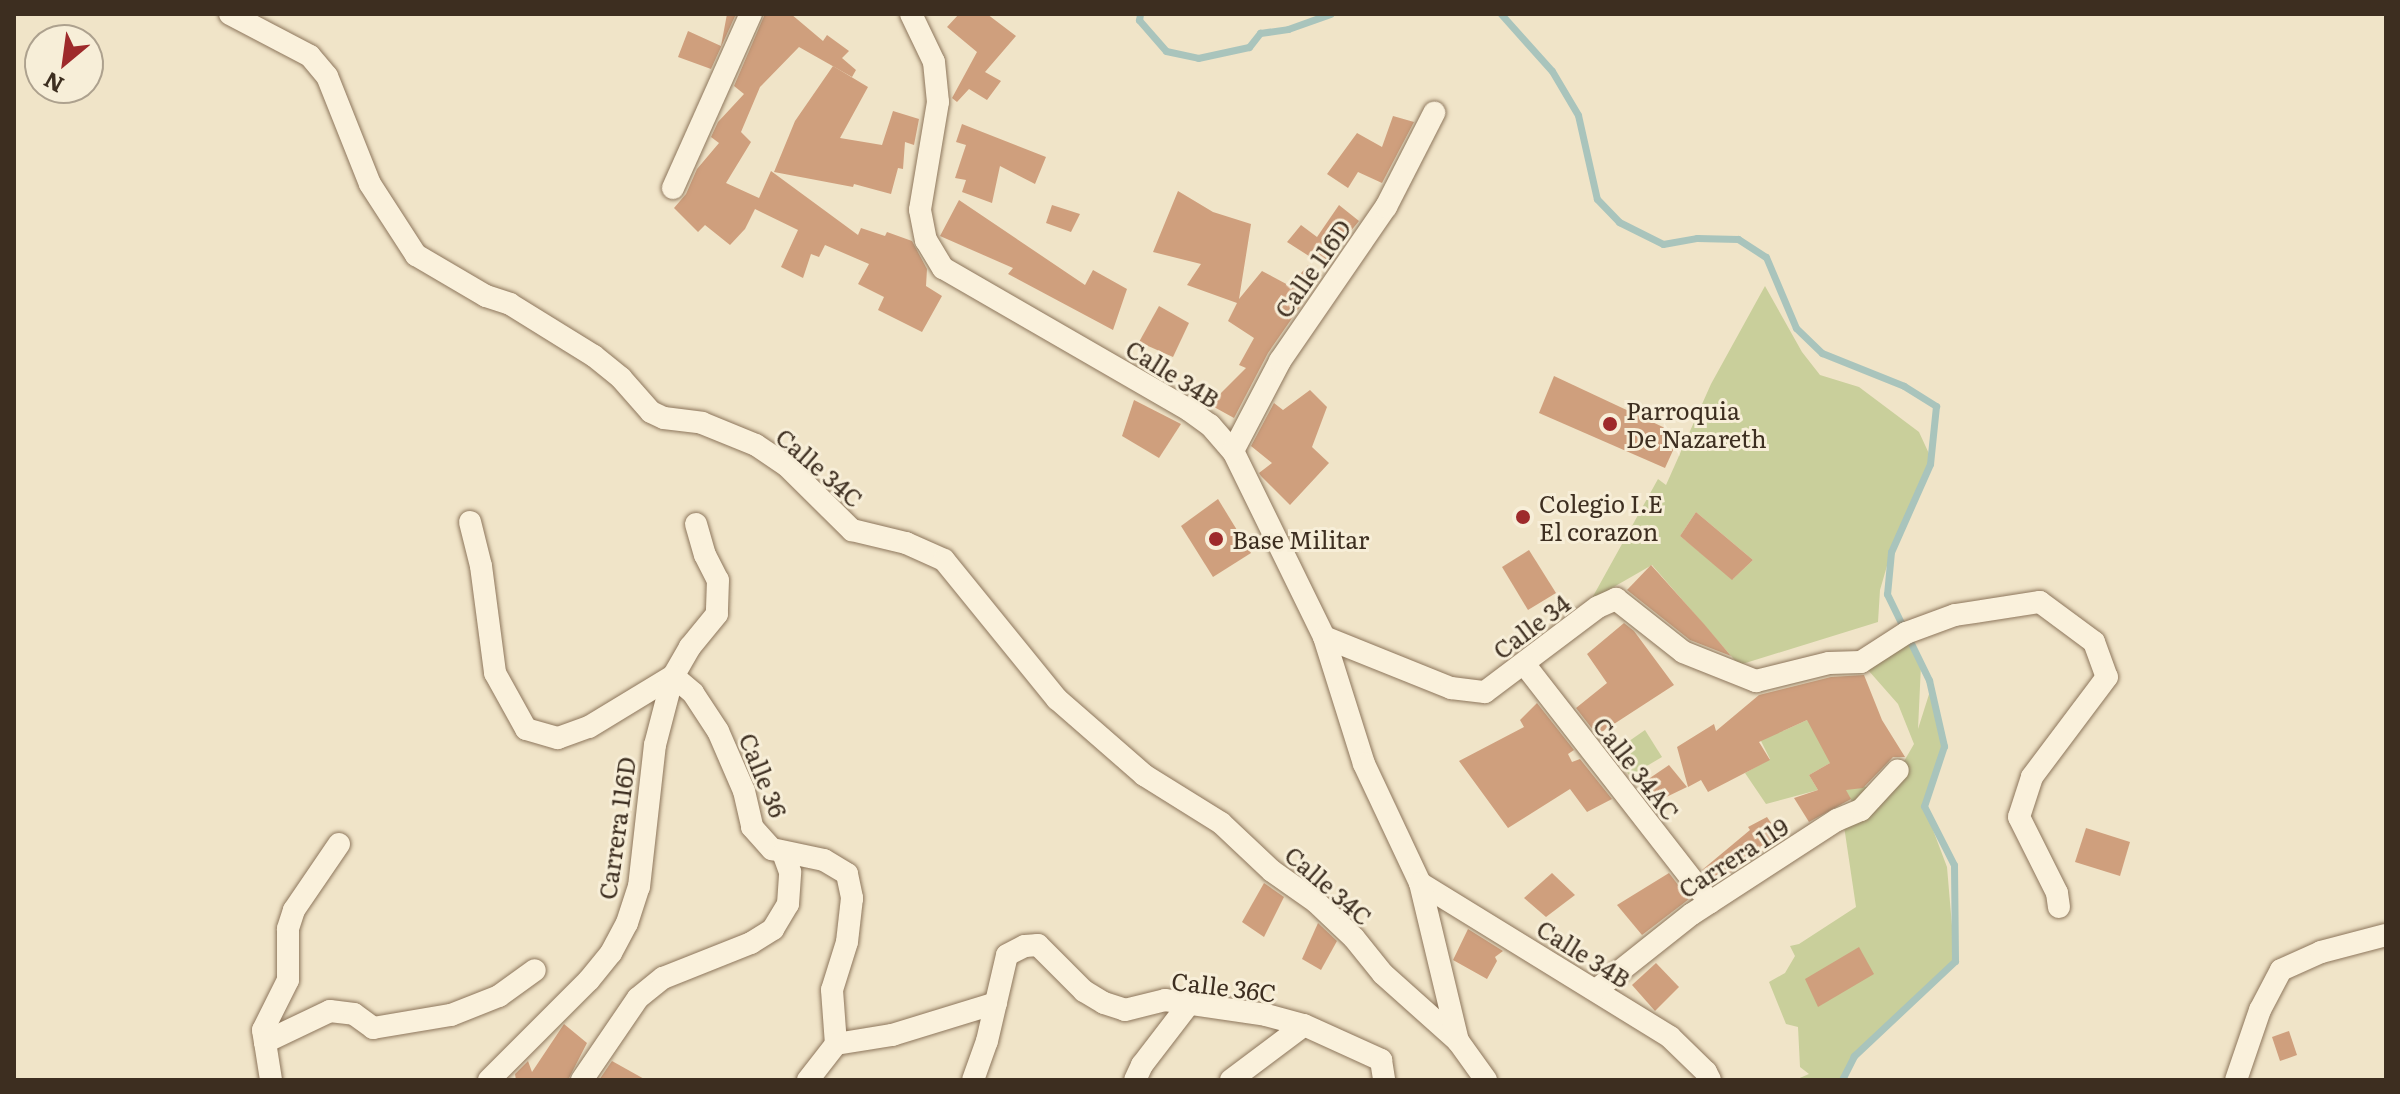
<!DOCTYPE html>
<style>
body{margin:0}
#map{position:relative;width:2400px;height:1094px;overflow:hidden;background:#f0e4c8;font-family:Literata,serif}
div>[style]{position:absolute}
.green>*{inset:0;background:#c9cf9b}
.stream>*{height:7px;margin:-3.5px;padding:0 3.5px;transform-origin:3.5px;border-radius:3.5px;background:#a9c4bc}
.building>*{inset:0;background:#cf9f7d}
.roads{filter:drop-shadow(0 0 2px #8d765c) drop-shadow(0 0 2px #8d765c)}
.street>*{height:22px;margin:-11px;padding:0 11px;transform-origin:11px;border-radius:11px;background:#faf1dc}
.dots>*{width:22px;height:22px;translate:-50% -50%;box-sizing:border-box;border:4px solid #f7eed8;border-radius:50%}
span{translate:-50% -50%;white-space:nowrap;text-align:center;line-height:1.15;-webkit-text-stroke:6px #f7eed8;paint-order:stroke}
.street-label{font-size:24px;color:#3d2e20}
.poi-label{font-size:24px;color:#3d2e20}
.left{translate:0 -50%;text-align:left}
.frame{position:absolute;inset:0;border:16px solid #3d2e20;pointer-events:none}
.north{position:absolute;left:24px;top:24px;width:80px;height:80px;box-sizing:border-box;background:#f7eed8;border:2px solid #ada18e;border-radius:50%;rotate:209deg;font-size:22px;font-weight:700;line-height:32px;text-align:center;color:#3d2e20}
.north::after{content:'';display:block;margin:auto;width:28px;height:36px;background:#9e2a2b;clip-path:polygon(50% 0,100% 100%,50% 72%,0 100%)}
</style>
<div id="map">
<div class="green">
<i style="clip-path:polygon(evenodd,1765px 286px,1802px 352px,1820px 375px,1859px 387px,1919px 432px,1931px 458px,1891px 552px,1880px 590px,1878px 622px,1739px 665px,1652px 565px,1591px 600px,1658px 479px,1666px 485px,1711px 384px,1765px 286px,1696px 512px,1753px 560px,1733px 579px,1680px 536px,1696px 512px)"></i>
<i style="clip-path:polygon(1906px 634px,1921px 665px,1918px 729px,1931px 688px,1944px 746px,1924px 806px,1947px 867px,1955px 961px,1854px 1056px,1840px 1080px,1795px 1080px,1809px 1074px,1800px 1067px,1798px 1027px,1786px 1024px,1769px 982px,1785px 973px,1795px 956px,1790px 946px,1799px 944px,1856px 907px,1844px 826px,1899px 770px,1914px 744px,1898px 704px,1861px 662px)"></i>
<i style="clip-path:polygon(1807px 720px,1833px 724px,1865px 787px,1878px 785px,1854px 805px,1830px 763px,1809px 775px,1818px 790px,1766px 804px,1745px 773px,1770px 759px,1760px 739px,1779px 726px,1783px 731px)"></i>
<i style="clip-path:polygon(1645px 730px,1662px 757px,1630px 776px,1612px 753px)"></i>
</div>
<div class="stream">
<i style="left:1140px;top:14px;width:6px;rotate:99deg"></i>
<i style="left:1139px;top:20px;width:41px;rotate:48.9deg"></i>
<i style="left:1166px;top:51px;width:33px;rotate:12deg"></i>
<i style="left:1198px;top:58px;width:52px;rotate:-12.2deg"></i>
<i style="left:1249px;top:47px;width:18px;rotate:-52deg"></i>
<i style="left:1260px;top:33px;width:28px;rotate:-8deg"></i>
<i style="left:1288px;top:29px;width:45px;rotate:-19.7deg"></i>
<i style="left:1501px;top:14px;width:76px;rotate:48.2deg"></i>
<i style="left:1552px;top:71px;width:51px;rotate:59.4deg"></i>
<i style="left:1578px;top:115px;width:86px;rotate:77.3deg"></i>
<i style="left:1597px;top:199px;width:32px;rotate:46deg"></i>
<i style="left:1619px;top:222px;width:49px;rotate:26.6deg"></i>
<i style="left:1663px;top:244px;width:35px;rotate:-10deg"></i>
<i style="left:1697px;top:238px;width:41px;rotate:1.4deg"></i>
<i style="left:1738px;top:239px;width:33px;rotate:33deg"></i>
<i style="left:1766px;top:257px;width:77px;rotate:67.1deg"></i>
<i style="left:1796px;top:328px;width:36px;rotate:44deg"></i>
<i style="left:1822px;top:353px;width:88px;rotate:21.9deg"></i>
<i style="left:1904px;top:386px;width:38px;rotate:32deg"></i>
<i style="left:1936px;top:406px;width:58px;rotate:95.9deg"></i>
<i style="left:1930px;top:464px;width:96px;rotate:113.9deg"></i>
<i style="left:1891px;top:552px;width:42px;rotate:95.4deg"></i>
<i style="left:1887px;top:594px;width:96px;rotate:64deg"></i>
<i style="left:1929px;top:680px;width:68px;rotate:77.2deg"></i>
<i style="left:1944px;top:746px;width:63px;rotate:108.4deg"></i>
<i style="left:1924px;top:806px;width:66px;rotate:63deg"></i>
<i style="left:1954px;top:865px;width:96px;rotate:89.4deg"></i>
<i style="left:1955px;top:961px;width:139px;rotate:136.8deg"></i>
<i style="left:1854px;top:1056px;width:27px;rotate:117deg"></i>
</div>
<div class="building">
<i style="clip-path:polygon(727px 14px,736px 14px,711px 69px,678px 57px,688px 31px,721px 46px)"></i>
<i style="clip-path:polygon(765px 14px,791px 14px,823px 41px,827px 35px,849px 51px,842px 58px,856px 70px,852px 77px,799px 47px,760px 87px,741px 132px,751px 142px,726px 183px,759px 198px,771px 171px,858px 235px,861px 228px,885px 236px,887px 232px,912px 241px,927px 269px,926px 286px,942px 296px,922px 332px,878px 310px,884px 297px,858px 284px,869px 264px,825px 245px,819px 257px,811px 254px,803px 278px,781px 267px,798px 230px,755px 209px,745px 229px,730px 245px,705px 225px,698px 232px,674px 208px,686px 194px,697px 169px,719px 143px,711px 137px,718px 122px,744px 94px,734px 86px)"></i>
<i style="clip-path:polygon(959px 14px,987px 14px,1016px 36px,985px 72px,1001px 81px,987px 100px,969px 89px,957px 102px,952px 98px,977px 52px,947px 27px)"></i>
<i style="clip-path:polygon(833px 66px,868px 87px,840px 138px,882px 145px,893px 111px,919px 119px,914px 145px,905px 142px,903px 169px,898px 168px,891px 194px,854px 184px,853px 187px,774px 172px,795px 121px)"></i>
<i style="clip-path:polygon(1393px 116px,1414px 122px,1382px 183px,1358px 172px,1348px 188px,1327px 174px,1357px 133px,1382px 147px)"></i>
<i style="clip-path:polygon(962px 124px,1046px 157px,1035px 184px,1000px 166px,992px 203px,962px 192px,966px 180px,955px 178px,966px 145px,956px 142px)"></i>
<i style="clip-path:polygon(1178px 191px,1213px 212px,1251px 224px,1239px 299px,1262px 271px,1290px 286px,1308px 265px,1322px 275px,1268px 353px,1234px 418px,1214px 407px,1221px 393px,1246px 368px,1239px 365px,1254px 338px,1228px 321px,1237px 303px,1187px 285px,1201px 264px,1153px 252px)"></i>
<i style="clip-path:polygon(959px 200px,1085px 285px,1093px 270px,1127px 289px,1113px 330px,1008px 274px,1013px 268px,940px 236px)"></i>
<i style="clip-path:polygon(1052px 205px,1080px 214px,1071px 232px,1046px 223px)"></i>
<i style="clip-path:polygon(1339px 205px,1359px 221px,1323px 265px,1287px 242px,1301px 225px,1317px 237px)"></i>
<i style="clip-path:polygon(1159px 306px,1189px 323px,1173px 357px,1139px 342px)"></i>
<i style="clip-path:polygon(1554px 376px,1680px 435px,1665px 468px,1539px 413px)"></i>
<i style="clip-path:polygon(1310px 390px,1327px 407px,1312px 447px,1329px 463px,1290px 505px,1261px 476px,1259px 473px,1272px 463px,1251px 446px,1274px 403px,1283px 410px)"></i>
<i style="clip-path:polygon(1134px 400px,1181px 424px,1159px 458px,1122px 436px)"></i>
<i style="clip-path:polygon(1218px 499px,1251px 553px,1213px 577px,1181px 526px)"></i>
<i style="clip-path:polygon(1696px 512px,1753px 560px,1732px 580px,1680px 536px)"></i>
<i style="clip-path:polygon(1529px 550px,1556px 593px,1528px 610px,1502px 567px)"></i>
<i style="clip-path:polygon(1651px 565px,1704px 624px,1731px 656px,1690px 640px,1627px 590px)"></i>
<i style="clip-path:polygon(1624px 623px,1634px 631px,1674px 685px,1597px 735px,1576px 708px,1607px 683px,1587px 654px)"></i>
<i style="clip-path:polygon(1864px 675px,1882px 720px,1905px 757px,1893px 757px,1863px 788px,1846px 790px,1851px 799px,1809px 822px,1794px 798px,1818px 790px,1809px 775px,1830px 763px,1807px 720px,1759px 742px,1770px 760px,1708px 792px,1701px 780px,1688px 787px,1677px 747px,1714px 724px,1716px 731px,1759px 695px,1831px 677px)"></i>
<i style="clip-path:polygon(1537px 703px,1574px 750px,1568px 754px,1572px 762px,1580px 759px,1612px 799px,1587px 812px,1570px 789px,1508px 828px,1459px 761px,1524px 727px,1520px 720px)"></i>
<i style="clip-path:polygon(1669px 765px,1687px 787px,1658px 801px,1647px 780px)"></i>
<i style="clip-path:polygon(1767px 817px,1782px 839px,1713px 884px,1702px 870px,1750px 830px,1748px 827px)"></i>
<i style="clip-path:polygon(2086px 828px,2130px 842px,2120px 876px,2075px 862px)"></i>
<i style="clip-path:polygon(1552px 873px,1575px 895px,1546px 917px,1524px 898px)"></i>
<i style="clip-path:polygon(1669px 873px,1689px 899px,1642px 935px,1617px 905px)"></i>
<i style="clip-path:polygon(1264px 883px,1284px 897px,1264px 937px,1242px 922px)"></i>
<i style="clip-path:polygon(1318px 923px,1337px 941px,1321px 970px,1302px 959px)"></i>
<i style="clip-path:polygon(1468px 929px,1503px 951px,1495px 957px,1497px 961px,1487px 979px,1453px 960px)"></i>
<i style="clip-path:polygon(1859px 947px,1874px 974px,1818px 1007px,1805px 979px)"></i>
<i style="clip-path:polygon(1656px 963px,1679px 987px,1655px 1011px,1632px 985px)"></i>
<i style="clip-path:polygon(564px 1024px,587px 1043px,568px 1080px,516px 1080px,515px 1074px,528px 1061px,532px 1072px)"></i>
<i style="clip-path:polygon(2289px 1031px,2297px 1055px,2280px 1061px,2272px 1037px)"></i>
<i style="clip-path:polygon(612px 1061px,646px 1080px,599px 1080px)"></i>
</div>
<div class="roads">
<div class="street">
<i style="left:230px;top:14px;width:90px;rotate:27.7deg"></i>
<i style="left:310px;top:56px;width:26px;rotate:50deg"></i>
<i style="left:327px;top:76px;width:116px;rotate:68.3deg"></i>
<i style="left:370px;top:184px;width:85px;rotate:57.1deg"></i>
<i style="left:416px;top:255px;width:81px;rotate:30.4deg"></i>
<i style="left:486px;top:296px;width:25px;rotate:18deg"></i>
<i style="left:510px;top:304px;width:99px;rotate:31.8deg"></i>
<i style="left:594px;top:356px;width:35px;rotate:39deg"></i>
<i style="left:621px;top:378px;width:45px;rotate:48.6deg"></i>
<i style="left:651px;top:412px;width:14px;rotate:25deg"></i>
<i style="left:664px;top:418px;width:38px;rotate:7deg"></i>
<i style="left:702px;top:423px;width:58px;rotate:22.2deg"></i>
<i style="left:756px;top:445px;width:36px;rotate:34deg"></i>
<i style="left:786px;top:465px;width:93px;rotate:44.6deg"></i>
<i style="left:852px;top:530px;width:56px;rotate:13.5deg"></i>
<i style="left:906px;top:543px;width:42px;rotate:24.1deg"></i>
<i style="left:944px;top:560px;width:179px;rotate:50.9deg"></i>
<i style="left:1057px;top:699px;width:116px;rotate:41.1deg"></i>
<i style="left:1144px;top:775px;width:91px;rotate:31.9deg"></i>
<i style="left:1221px;top:823px;width:70px;rotate:43.3deg"></i>
<i style="left:1272px;top:871px;width:54px;rotate:35.2deg"></i>
<i style="left:1316px;top:902px;width:52px;rotate:43.5deg"></i>
<i style="left:1354px;top:938px;width:46px;rotate:51.1deg"></i>
<i style="left:1383px;top:974px;width:101px;rotate:41.8deg"></i>
<i style="left:1458px;top:1041px;width:48px;rotate:54.3deg"></i>
<i style="left:911px;top:14px;width:53px;rotate:64.4deg"></i>
<i style="left:934px;top:62px;width:40px;rotate:84.3deg"></i>
<i style="left:938px;top:102px;width:109px;rotate:99.5deg"></i>
<i style="left:920px;top:210px;width:31px;rotate:79deg"></i>
<i style="left:926px;top:240px;width:33px;rotate:59deg"></i>
<i style="left:943px;top:268px;width:284px;rotate:30deg"></i>
<i style="left:1189px;top:410px;width:26px;rotate:36deg"></i>
<i style="left:1210px;top:425px;width:35px;rotate:49deg"></i>
<i style="left:1233px;top:451px;width:207px;rotate:63.9deg"></i>
<i style="left:1324px;top:637px;width:133px;rotate:72.5deg"></i>
<i style="left:1364px;top:764px;width:132px;rotate:64.8deg"></i>
<i style="left:1420px;top:883px;width:294px;rotate:31.6deg"></i>
<i style="left:1670px;top:1037px;width:50px;rotate:44.2deg"></i>
<i style="left:1706px;top:1072px;width:9px;rotate:63deg"></i>
<i style="left:673px;top:188px;width:191px;rotate:-65.9deg"></i>
<i style="left:1233px;top:451px;width:102px;rotate:-62.4deg"></i>
<i style="left:1280px;top:361px;width:187px;rotate:-55.5deg"></i>
<i style="left:1386px;top:207px;width:106px;rotate:-62.9deg"></i>
<i style="left:470px;top:522px;width:45px;rotate:76deg"></i>
<i style="left:481px;top:566px;width:108px;rotate:82.5deg"></i>
<i style="left:495px;top:673px;width:64px;rotate:61deg"></i>
<i style="left:526px;top:729px;width:33px;rotate:16deg"></i>
<i style="left:558px;top:738px;width:33px;rotate:-20deg"></i>
<i style="left:589px;top:727px;width:98px;rotate:-31.3deg"></i>
<i style="left:696px;top:524px;width:32px;rotate:74deg"></i>
<i style="left:705px;top:555px;width:28px;rotate:63deg"></i>
<i style="left:718px;top:580px;width:34px;rotate:92deg"></i>
<i style="left:717px;top:614px;width:43px;rotate:129.3deg"></i>
<i style="left:690px;top:647px;width:34px;rotate:120deg"></i>
<i style="left:673px;top:676px;width:26px;rotate:40deg"></i>
<i style="left:693px;top:693px;width:45px;rotate:56.7deg"></i>
<i style="left:718px;top:731px;width:65px;rotate:66.6deg"></i>
<i style="left:744px;top:791px;width:37px;rotate:77deg"></i>
<i style="left:752px;top:827px;width:30px;rotate:48deg"></i>
<i style="left:772px;top:849px;width:53px;rotate:11.9deg"></i>
<i style="left:824px;top:860px;width:27px;rotate:31deg"></i>
<i style="left:847px;top:874px;width:25px;rotate:78deg"></i>
<i style="left:852px;top:898px;width:44px;rotate:96.5deg"></i>
<i style="left:847px;top:942px;width:50px;rotate:107.4deg"></i>
<i style="left:832px;top:990px;width:54px;rotate:85.8deg"></i>
<i style="left:1324px;top:637px;width:137px;rotate:21.9deg"></i>
<i style="left:1451px;top:688px;width:34px;rotate:7deg"></i>
<i style="left:1485px;top:692px;width:141px;rotate:-37deg"></i>
<i style="left:1598px;top:607px;width:20px;rotate:-24deg"></i>
<i style="left:1616px;top:599px;width:85px;rotate:38.3deg"></i>
<i style="left:1683px;top:652px;width:79px;rotate:21.7deg"></i>
<i style="left:1756px;top:681px;width:75px;rotate:-13.9deg"></i>
<i style="left:1829px;top:663px;width:32px;rotate:-2deg"></i>
<i style="left:1861px;top:662px;width:54px;rotate:-32.8deg"></i>
<i style="left:1906px;top:633px;width:52px;rotate:-20.2deg"></i>
<i style="left:1955px;top:615px;width:86px;rotate:-8.7deg"></i>
<i style="left:2040px;top:602px;width:67px;rotate:36.5deg"></i>
<i style="left:2094px;top:642px;width:37px;rotate:70deg"></i>
<i style="left:2107px;top:677px;width:125px;rotate:126.9deg"></i>
<i style="left:2032px;top:777px;width:42px;rotate:108deg"></i>
<i style="left:2019px;top:817px;width:85px;rotate:63.4deg"></i>
<i style="left:2057px;top:893px;width:14px;rotate:82deg"></i>
<i style="left:1525px;top:665px;width:301px;rotate:52.1deg"></i>
<i style="left:339px;top:844px;width:80px;rotate:124.3deg"></i>
<i style="left:294px;top:910px;width:20px;rotate:108deg"></i>
<i style="left:288px;top:929px;width:51px;rotate:90deg"></i>
<i style="left:288px;top:980px;width:56px;rotate:116.6deg"></i>
<i style="left:263px;top:1030px;width:12px;rotate:81deg"></i>
<i style="left:265px;top:1042px;width:72px;rotate:-25.5deg"></i>
<i style="left:330px;top:1011px;width:24px;rotate:7deg"></i>
<i style="left:354px;top:1014px;width:24px;rotate:36deg"></i>
<i style="left:373px;top:1028px;width:79px;rotate:-9.5deg"></i>
<i style="left:451px;top:1015px;width:52px;rotate:-21.6deg"></i>
<i style="left:499px;top:996px;width:44px;rotate:-35.8deg"></i>
<i style="left:1420px;top:883px;width:163px;rotate:76.5deg"></i>
<i style="left:1596px;top:990px;width:122px;rotate:-38.4deg"></i>
<i style="left:1692px;top:914px;width:173px;rotate:-33deg"></i>
<i style="left:1837px;top:820px;width:26px;rotate:-23deg"></i>
<i style="left:1861px;top:810px;width:54px;rotate:-47.2deg"></i>
<i style="left:265px;top:1042px;width:38px;rotate:81deg"></i>
<i style="left:836px;top:1044px;width:57px;rotate:-9.1deg"></i>
<i style="left:892px;top:1035px;width:109px;rotate:-17.1deg"></i>
<i style="left:489px;top:1080px;width:141px;rotate:-45deg"></i>
<i style="left:589px;top:980px;width:35px;rotate:-51deg"></i>
<i style="left:611px;top:953px;width:34px;rotate:-62deg"></i>
<i style="left:627px;top:923px;width:38px;rotate:-72deg"></i>
<i style="left:639px;top:887px;width:143px;rotate:-83.6deg"></i>
<i style="left:655px;top:745px;width:71px;rotate:-75.4deg"></i>
<i style="left:582px;top:1080px;width:99px;rotate:-55.7deg"></i>
<i style="left:638px;top:998px;width:32px;rotate:-39deg"></i>
<i style="left:663px;top:978px;width:95px;rotate:-21.7deg"></i>
<i style="left:751px;top:943px;width:26px;rotate:-32deg"></i>
<i style="left:773px;top:929px;width:29px;rotate:-59deg"></i>
<i style="left:788px;top:904px;width:32px;rotate:-86deg"></i>
<i style="left:790px;top:872px;width:20px;rotate:-110deg"></i>
<i style="left:808px;top:1080px;width:46px;rotate:-52.1deg"></i>
<i style="left:973px;top:1080px;width:41px;rotate:-70.3deg"></i>
<i style="left:987px;top:1041px;width:88px;rotate:-76.9deg"></i>
<i style="left:1007px;top:955px;width:20px;rotate:-27deg"></i>
<i style="left:1025px;top:946px;width:13px;rotate:-4deg"></i>
<i style="left:1038px;top:945px;width:65px;rotate:45deg"></i>
<i style="left:1084px;top:991px;width:23px;rotate:31deg"></i>
<i style="left:1104px;top:1003px;width:22px;rotate:18deg"></i>
<i style="left:1125px;top:1010px;width:41px;rotate:-14deg"></i>
<i style="left:1165px;top:1000px;width:102px;rotate:8.4deg"></i>
<i style="left:1266px;top:1015px;width:39px;rotate:15deg"></i>
<i style="left:1304px;top:1025px;width:85px;rotate:24.4deg"></i>
<i style="left:1381px;top:1060px;width:20px;rotate:81deg"></i>
<i style="left:1135px;top:1080px;width:17px;rotate:-65deg"></i>
<i style="left:1142px;top:1065px;width:76px;rotate:-52.5deg"></i>
<i style="left:1231px;top:1080px;width:90px;rotate:-36.9deg"></i>
<i style="left:2236px;top:1080px;width:74px;rotate:-71.1deg"></i>
<i style="left:2260px;top:1010px;width:45px;rotate:-62.3deg"></i>
<i style="left:2281px;top:970px;width:44px;rotate:-24.2deg"></i>
<i style="left:2321px;top:952px;width:67px;rotate:-14.7deg"></i>
</div>
</div>
<div class="dots">
<i style="left:1610px;top:424px;background:#9e2a2b"></i>
<i style="left:1523px;top:517px;background:#9e2a2b"></i>
<i style="left:1216px;top:539px;background:#9e2a2b"></i>
</div>
<div class="street-label">
<span style="left:1312px;top:268px;rotate:-55deg">Calle 116D</span>
<span style="left:1173px;top:373px;rotate:32deg">Calle 34B</span>
<span style="left:820px;top:467px;rotate:41deg">Calle 34C</span>
<span style="left:1531px;top:626px;rotate:-37deg">Calle 34</span>
<span style="left:1637px;top:768px;rotate:52deg">Calle 34AC</span>
<span style="left:764px;top:775px;rotate:68deg">Calle 36</span>
<span style="left:616px;top:828px;rotate:-82deg">Carrera 116D</span>
<span style="left:1733px;top:857px;rotate:-33deg">Carrera 119</span>
<span style="left:1329px;top:885px;rotate:41deg">Calle 34C</span>
<span style="left:1584px;top:953px;rotate:32deg">Calle 34B</span>
<span style="left:1224px;top:986px;rotate:7deg">Calle 36C</span>
</div>
<div class="poi-label">
<span class="left" style="left:1626px;top:424px">Parroquia<br>De Nazareth</span>
<span class="left" style="left:1539px;top:517px">Colegio I.E<br>El corazon</span>
<span class="left" style="left:1232px;top:539px">Base Militar</span>
</div>
<div class="frame"></div>
<div class="north">N</div>
</div>
